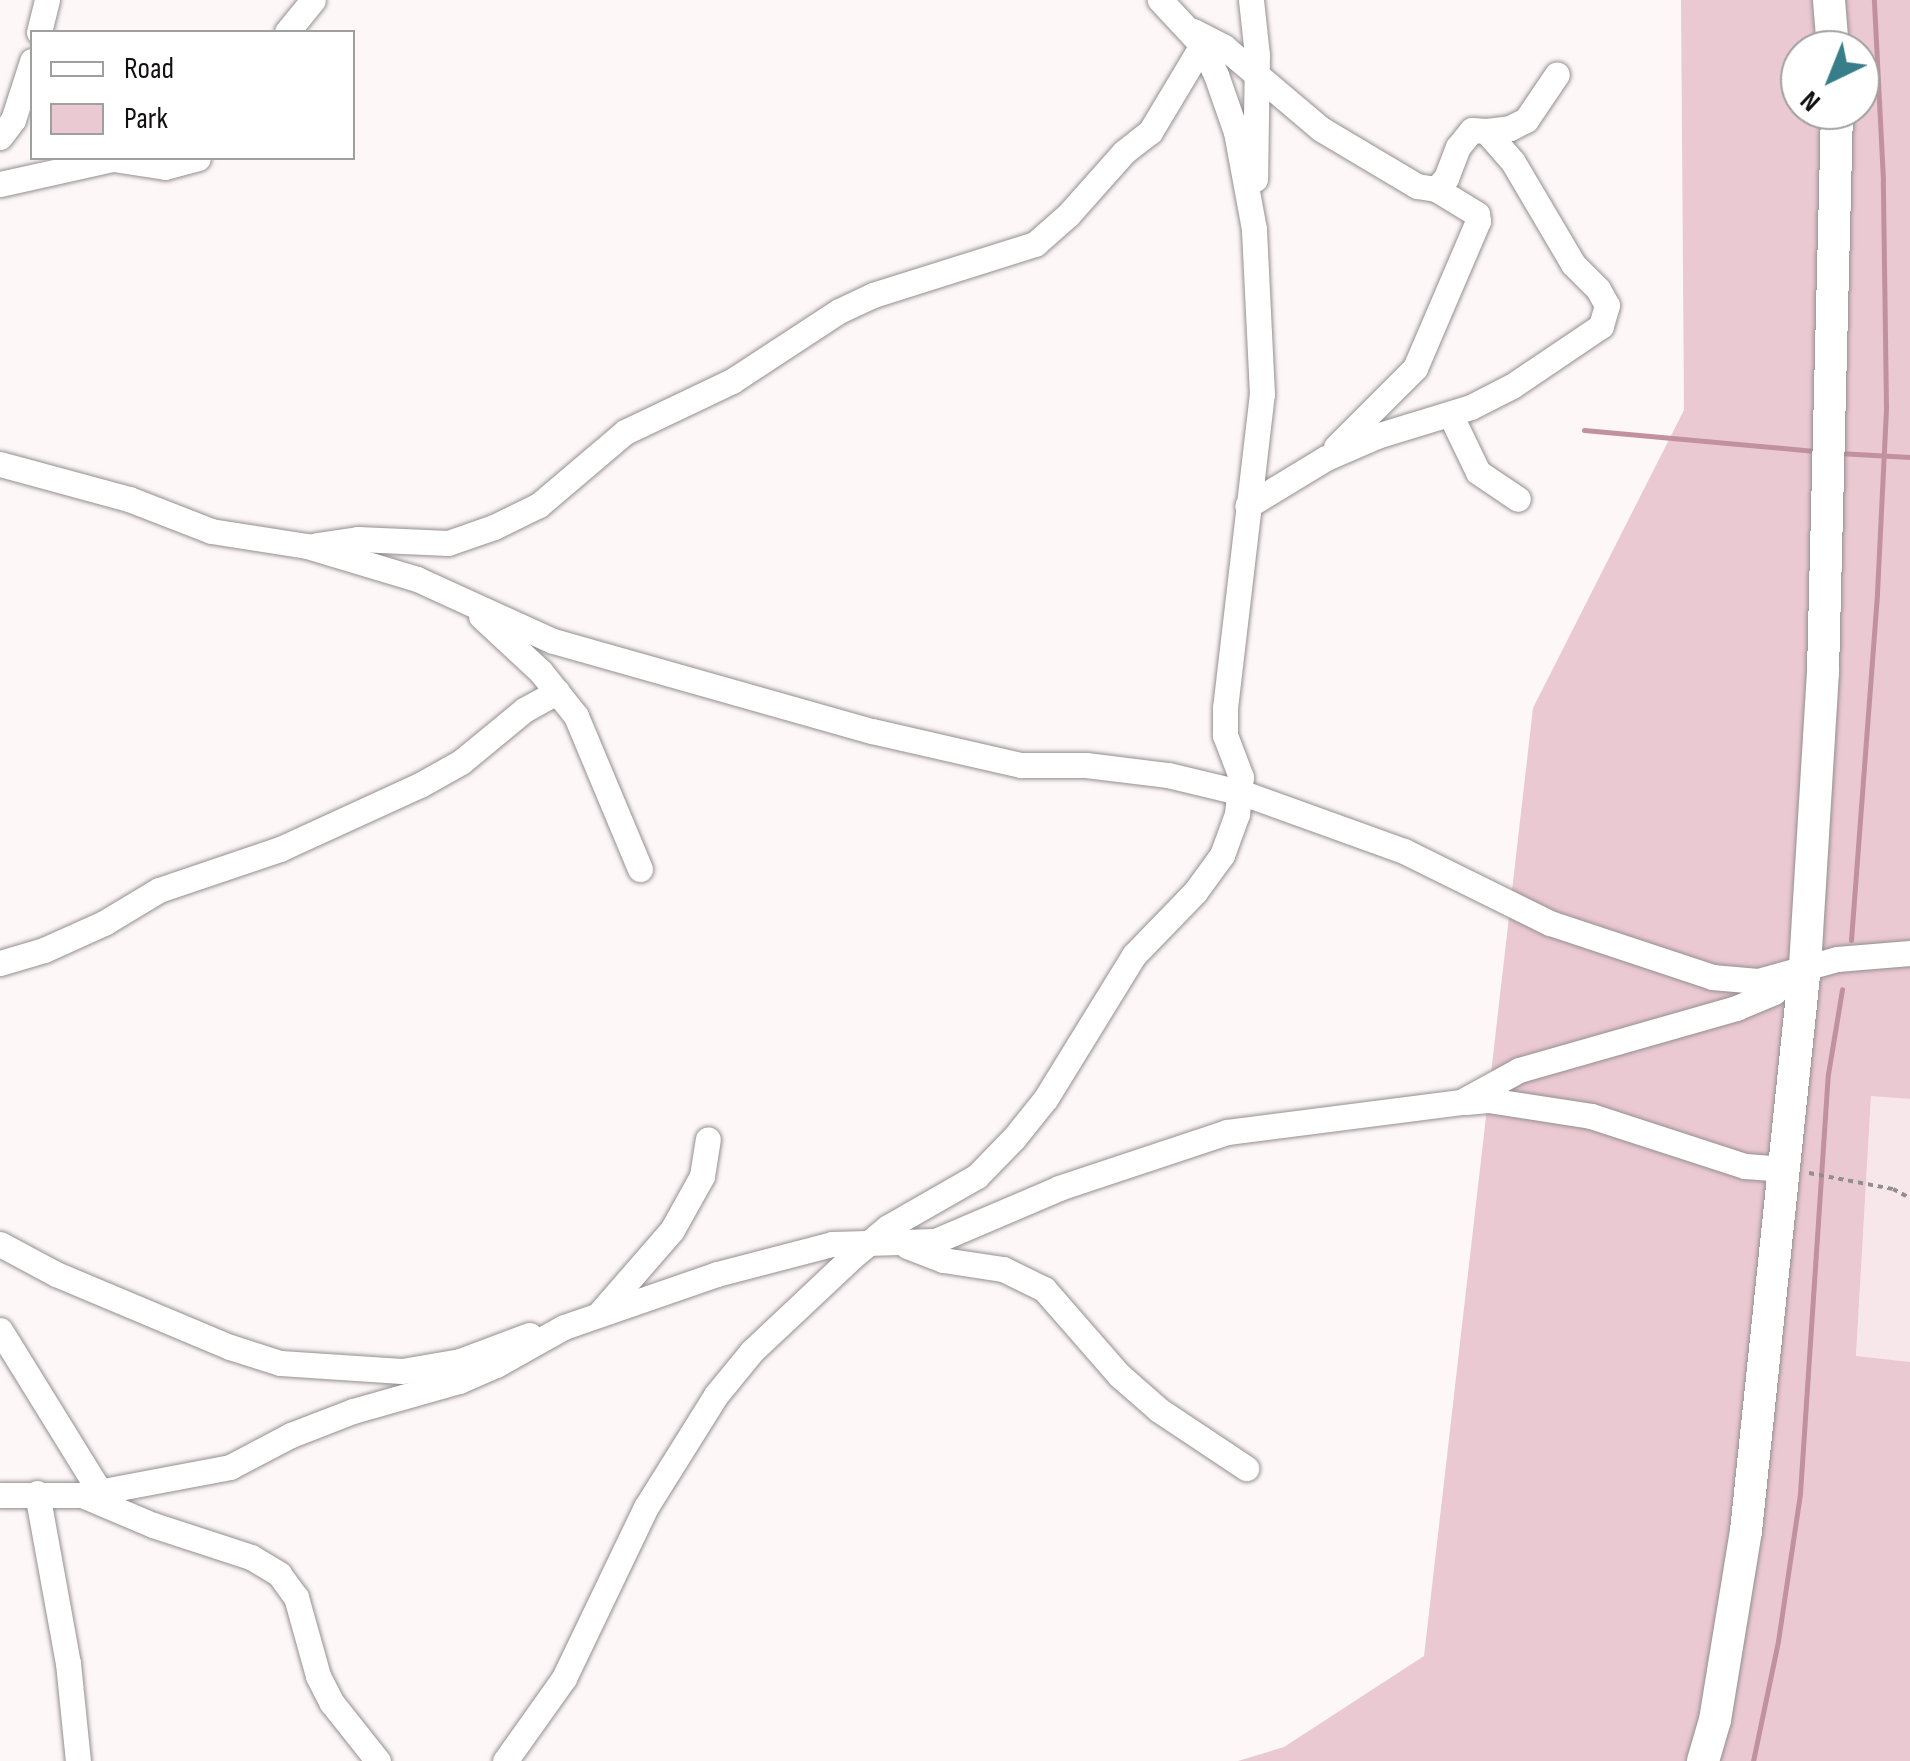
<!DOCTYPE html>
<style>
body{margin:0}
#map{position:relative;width:1910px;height:1761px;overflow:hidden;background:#fdf7f8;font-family:"Sofia Sans Condensed",sans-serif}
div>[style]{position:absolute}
.built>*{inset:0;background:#f7e7eb}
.green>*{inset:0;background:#ebc9d2}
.stream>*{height:5px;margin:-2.5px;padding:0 2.5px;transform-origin:2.5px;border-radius:2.5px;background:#c2919f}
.path>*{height:4px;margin-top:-2px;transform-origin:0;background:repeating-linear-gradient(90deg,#928d8e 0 5px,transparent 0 10px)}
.roads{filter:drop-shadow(0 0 2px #948e90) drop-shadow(0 0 2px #948e90)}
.minor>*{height:25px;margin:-12.5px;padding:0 12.5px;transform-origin:12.5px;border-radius:12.5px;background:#fff}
.major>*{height:32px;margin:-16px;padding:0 16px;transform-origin:16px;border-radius:16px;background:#fff}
span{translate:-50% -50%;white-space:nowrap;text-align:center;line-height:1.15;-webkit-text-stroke:10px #fff;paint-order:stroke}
.legend{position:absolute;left:30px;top:30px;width:325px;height:130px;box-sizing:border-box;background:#fff;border:2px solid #a09f9f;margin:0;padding:12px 18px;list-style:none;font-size:30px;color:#120f10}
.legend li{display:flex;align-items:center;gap:20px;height:50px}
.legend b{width:50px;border:2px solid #a09f9f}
.north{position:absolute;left:1780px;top:30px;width:100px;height:100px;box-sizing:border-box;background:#fff;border:2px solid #a09f9f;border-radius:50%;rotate:223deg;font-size:28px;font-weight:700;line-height:40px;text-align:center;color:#120f10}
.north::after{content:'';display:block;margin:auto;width:35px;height:45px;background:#387e8a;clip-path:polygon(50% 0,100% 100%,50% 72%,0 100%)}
</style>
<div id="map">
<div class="built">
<i style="clip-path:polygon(1871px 1095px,1910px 1099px,1910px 1362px,1856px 1357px)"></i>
</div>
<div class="green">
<i style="clip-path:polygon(evenodd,1681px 0,1910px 0,1910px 1099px,1871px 1096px,1856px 1356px,1910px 1362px,1910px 1761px,1238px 1761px,1284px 1747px,1424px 1656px,1533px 708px,1684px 410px,1681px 0,1800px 50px,1860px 50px,1860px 110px,1800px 110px,1800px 50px)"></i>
</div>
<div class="stream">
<i style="left:1584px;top:430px;width:234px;rotate:5.2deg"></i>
<i style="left:1838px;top:453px;width:72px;rotate:3.2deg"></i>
<i style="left:1851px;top:940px;width:348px;rotate:-85.7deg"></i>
<i style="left:1877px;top:593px;width:185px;rotate:-87.2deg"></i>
<i style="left:1886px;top:408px;width:228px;rotate:-90.8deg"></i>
<i style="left:1883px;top:180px;width:180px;rotate:-92.9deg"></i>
<i style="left:1753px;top:1761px;width:123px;rotate:-78.2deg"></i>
<i style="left:1778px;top:1641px;width:150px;rotate:-81.5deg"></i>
<i style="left:1800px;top:1493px;width:420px;rotate:-86.2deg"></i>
<i style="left:1828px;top:1074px;width:86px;rotate:-80.6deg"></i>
</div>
<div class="path">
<i style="left:1809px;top:1173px;width:86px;rotate:10.8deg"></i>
<i style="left:1893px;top:1189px;width:19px;rotate:28deg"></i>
</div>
<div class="roads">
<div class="minor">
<i style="left:1251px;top:0;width:55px;rotate:83.8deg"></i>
<i style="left:1257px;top:55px;width:124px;rotate:90.9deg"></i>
<i style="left:1193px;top:31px;width:35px;rotate:27deg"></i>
<i style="left:1224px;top:47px;width:127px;rotate:40.2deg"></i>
<i style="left:1321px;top:129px;width:112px;rotate:30.7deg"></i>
<i style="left:1417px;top:186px;width:19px;rotate:9deg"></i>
<i style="left:1436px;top:189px;width:15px;rotate:-48deg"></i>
<i style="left:1446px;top:178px;width:33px;rotate:-69deg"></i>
<i style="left:1458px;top:147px;width:22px;rotate:-51deg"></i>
<i style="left:1472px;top:130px;width:14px;rotate:4deg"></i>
<i style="left:1486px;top:131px;width:41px;rotate:48.9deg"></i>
<i style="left:1513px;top:162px;width:118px;rotate:59.5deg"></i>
<i style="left:1573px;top:264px;width:35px;rotate:45deg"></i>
<i style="left:1598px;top:289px;width:18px;rotate:61deg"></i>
<i style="left:1607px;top:305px;width:22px;rotate:106deg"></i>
<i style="left:1601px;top:326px;width:107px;rotate:146deg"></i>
<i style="left:1512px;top:386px;width:46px;rotate:152.9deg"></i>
<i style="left:1471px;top:407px;width:98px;rotate:162.9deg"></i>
<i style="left:1377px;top:436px;width:56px;rotate:156.7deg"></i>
<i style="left:1326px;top:458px;width:92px;rotate:148.7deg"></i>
<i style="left:39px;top:32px;width:33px;rotate:-76deg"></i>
<i style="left:287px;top:32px;width:41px;rotate:-50.9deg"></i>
<i style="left:1486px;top:131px;width:24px;rotate:-7deg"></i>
<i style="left:1510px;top:128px;width:18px;rotate:-27deg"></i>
<i style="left:1526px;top:120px;width:55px;rotate:-56deg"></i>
<i style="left:0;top:137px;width:21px;rotate:-53deg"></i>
<i style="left:13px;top:120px;width:62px;rotate:-72.1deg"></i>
<i style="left:0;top:184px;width:116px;rotate:-12.5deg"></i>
<i style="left:113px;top:159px;width:53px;rotate:8.7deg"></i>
<i style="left:165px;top:167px;width:34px;rotate:-15deg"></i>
<i style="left:1450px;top:414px;width:64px;rotate:64.2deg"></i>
<i style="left:1478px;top:472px;width:48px;rotate:34deg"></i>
<i style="left:1336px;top:447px;width:112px;rotate:-45deg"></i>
<i style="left:1415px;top:368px;width:160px;rotate:-66.8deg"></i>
<i style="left:1478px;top:221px;width:7px;rotate:-98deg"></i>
<i style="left:1477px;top:214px;width:48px;rotate:-148.6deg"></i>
<i style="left:0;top:464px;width:134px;rotate:15.2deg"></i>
<i style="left:129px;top:499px;width:88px;rotate:21.3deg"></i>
<i style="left:211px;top:531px;width:97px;rotate:8.9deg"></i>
<i style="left:307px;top:546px;width:115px;rotate:16.7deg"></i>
<i style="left:417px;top:579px;width:149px;rotate:24.5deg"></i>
<i style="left:553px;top:641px;width:331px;rotate:15.8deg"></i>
<i style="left:872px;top:731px;width:153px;rotate:12.9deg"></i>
<i style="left:1021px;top:765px;width:65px"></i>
<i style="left:1086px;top:765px;width:83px;rotate:7deg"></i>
<i style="left:1168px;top:775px;width:77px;rotate:13.5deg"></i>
<i style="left:1243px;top:793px;width:171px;rotate:19.8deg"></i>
<i style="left:1404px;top:851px;width:163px;rotate:26.3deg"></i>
<i style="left:1550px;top:923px;width:171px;rotate:18.4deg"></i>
<i style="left:1712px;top:977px;width:46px;rotate:5deg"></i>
<i style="left:1758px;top:981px;width:82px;rotate:-15.6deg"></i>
<i style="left:1837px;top:959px;width:73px;rotate:-4.7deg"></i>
<i style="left:317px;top:545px;width:41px;rotate:-8.3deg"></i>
<i style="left:358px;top:539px;width:90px;rotate:2.5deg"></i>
<i style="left:448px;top:543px;width:49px;rotate:-19.2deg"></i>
<i style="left:494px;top:527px;width:50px;rotate:-26.1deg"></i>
<i style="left:539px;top:505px;width:113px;rotate:-40.3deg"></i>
<i style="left:625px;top:432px;width:119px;rotate:-25.5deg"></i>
<i style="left:732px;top:381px;width:128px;rotate:-33.2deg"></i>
<i style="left:839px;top:311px;width:38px;rotate:-25deg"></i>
<i style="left:873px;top:295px;width:170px;rotate:-17.5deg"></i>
<i style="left:1035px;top:244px;width:44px;rotate:-41.3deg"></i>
<i style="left:1068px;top:215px;width:84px;rotate:-48.4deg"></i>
<i style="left:1124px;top:152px;width:33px;rotate:-38deg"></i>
<i style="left:1150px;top:132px;width:101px;rotate:-59.1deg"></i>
<i style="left:481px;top:616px;width:82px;rotate:43deg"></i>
<i style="left:541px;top:672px;width:56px;rotate:51.5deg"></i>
<i style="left:576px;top:716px;width:166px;rotate:67.3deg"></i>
<i style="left:0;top:963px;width:46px;rotate:-16.5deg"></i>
<i style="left:44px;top:950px;width:66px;rotate:-24.2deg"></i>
<i style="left:104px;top:923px;width:64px;rotate:-31deg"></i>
<i style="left:159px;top:890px;width:128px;rotate:-18.7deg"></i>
<i style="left:280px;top:849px;width:154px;rotate:-24.6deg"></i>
<i style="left:420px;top:785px;width:47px;rotate:-29.3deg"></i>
<i style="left:461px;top:762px;width:82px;rotate:-39.5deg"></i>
<i style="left:524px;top:710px;width:38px;rotate:-29deg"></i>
<i style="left:1466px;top:1102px;width:22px;rotate:-5deg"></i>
<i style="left:1488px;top:1100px;width:104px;rotate:8.8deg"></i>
<i style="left:1591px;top:1116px;width:162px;rotate:18deg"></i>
<i style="left:1745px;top:1166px;width:40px;rotate:4.3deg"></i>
<i style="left:0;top:1244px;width:64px;rotate:28.2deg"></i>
<i style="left:56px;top:1274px;width:189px;rotate:22.8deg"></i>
<i style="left:230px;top:1347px;width:52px;rotate:17.7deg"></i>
<i style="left:280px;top:1363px;width:122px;rotate:3.8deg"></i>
<i style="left:402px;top:1371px;width:59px;rotate:-9.8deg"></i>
<i style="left:460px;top:1361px;width:74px;rotate:-20.6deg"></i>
<i style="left:907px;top:1246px;width:39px;rotate:21deg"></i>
<i style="left:943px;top:1260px;width:61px;rotate:8.5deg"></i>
<i style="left:1003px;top:1269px;width:46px;rotate:26deg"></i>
<i style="left:1044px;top:1289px;width:114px;rotate:48.9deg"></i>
<i style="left:1119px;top:1375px;width:53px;rotate:41.2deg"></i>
<i style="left:1159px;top:1410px;width:105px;rotate:33.7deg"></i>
<i style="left:599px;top:1314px;width:111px;rotate:-49deg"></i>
<i style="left:672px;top:1230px;width:62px;rotate:-60.9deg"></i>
<i style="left:702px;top:1176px;width:37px;rotate:-81deg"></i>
<i style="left:0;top:1330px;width:190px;rotate:58.3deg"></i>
<i style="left:37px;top:1493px;width:173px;rotate:79.7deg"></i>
<i style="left:68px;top:1663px;width:99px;rotate:84.2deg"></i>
<i style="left:0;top:1495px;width:82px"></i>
<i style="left:82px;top:1495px;width:77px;rotate:22.9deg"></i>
<i style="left:153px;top:1525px;width:103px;rotate:18.1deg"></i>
<i style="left:251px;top:1557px;width:33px;rotate:31deg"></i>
<i style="left:279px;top:1574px;width:29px;rotate:54deg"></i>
<i style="left:296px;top:1597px;width:82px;rotate:74.4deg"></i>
<i style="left:318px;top:1676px;width:30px;rotate:63deg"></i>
<i style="left:332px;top:1703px;width:74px;rotate:51.6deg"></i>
<i style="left:82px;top:1495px;width:151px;rotate:-10.7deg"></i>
<i style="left:230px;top:1467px;width:69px;rotate:-27.7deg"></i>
<i style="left:291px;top:1435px;width:66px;rotate:-21.2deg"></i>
<i style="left:353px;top:1411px;width:110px;rotate:-15.8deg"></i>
<i style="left:459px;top:1381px;width:40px;rotate:-23.4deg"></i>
<i style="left:496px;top:1365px;width:78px;rotate:-29.2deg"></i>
<i style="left:564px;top:1327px;width:162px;rotate:-19.1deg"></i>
<i style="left:717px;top:1274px;width:119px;rotate:-14.6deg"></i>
<i style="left:832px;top:1244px;width:103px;rotate:-1.7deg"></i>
<i style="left:935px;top:1241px;width:135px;rotate:-23.1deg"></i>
<i style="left:1059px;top:1188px;width:177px;rotate:-18.4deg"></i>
<i style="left:1227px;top:1132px;width:236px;rotate:-7.3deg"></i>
<i style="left:1461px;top:1102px;width:66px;rotate:-28.9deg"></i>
<i style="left:1519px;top:1070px;width:226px;rotate:-15.9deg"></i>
<i style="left:1736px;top:1008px;width:41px;rotate:-22.8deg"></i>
<i style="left:1774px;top:992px;width:14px;rotate:-56deg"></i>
<i style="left:505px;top:1761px;width:102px;rotate:-54.6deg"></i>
<i style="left:564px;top:1678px;width:190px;rotate:-64.4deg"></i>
<i style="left:646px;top:1507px;width:132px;rotate:-58deg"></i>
<i style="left:716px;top:1395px;width:57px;rotate:-50.7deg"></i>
<i style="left:752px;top:1351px;width:137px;rotate:-43.2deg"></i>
<i style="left:852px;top:1257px;width:47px;rotate:-39.8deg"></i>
<i style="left:888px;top:1227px;width:103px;rotate:-29.8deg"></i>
<i style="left:977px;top:1176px;width:53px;rotate:-45.8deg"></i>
<i style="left:1014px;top:1138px;width:51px;rotate:-51.3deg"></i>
<i style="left:1046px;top:1098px;width:168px;rotate:-58.4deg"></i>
<i style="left:1134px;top:955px;width:88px;rotate:-45.9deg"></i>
<i style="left:1195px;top:892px;width:46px;rotate:-53.9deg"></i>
<i style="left:1222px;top:855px;width:44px;rotate:-69.9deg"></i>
<i style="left:1237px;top:814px;width:37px;rotate:-84deg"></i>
<i style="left:1241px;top:777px;width:45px;rotate:-110.9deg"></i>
<i style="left:1225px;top:735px;width:27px;rotate:-90deg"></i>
<i style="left:1225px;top:708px;width:316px;rotate:-83.3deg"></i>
<i style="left:1262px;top:394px;width:165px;rotate:-92.8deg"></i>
<i style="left:1254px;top:229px;width:99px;rotate:-100.5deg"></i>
<i style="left:1236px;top:132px;width:60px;rotate:-109.3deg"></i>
<i style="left:1216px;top:75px;width:33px;rotate:-115deg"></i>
<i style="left:1202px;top:45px;width:62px;rotate:-133deg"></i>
</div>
<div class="major">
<i style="left:1829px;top:0;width:50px;rotate:85.4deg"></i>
<i style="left:1703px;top:1761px;width:43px;rotate:-73.7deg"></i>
<i style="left:1715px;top:1720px;width:192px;rotate:-80.7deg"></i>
<i style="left:1746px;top:1531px;width:568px;rotate:-84.04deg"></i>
<i style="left:1805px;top:966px;width:295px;rotate:-86.5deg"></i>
<i style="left:1823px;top:672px;width:562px;rotate:-88.57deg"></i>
</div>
</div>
<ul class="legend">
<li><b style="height:12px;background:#fff"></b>Road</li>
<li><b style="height:28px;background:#ebc9d2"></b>Park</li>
</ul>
<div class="north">N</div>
</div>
